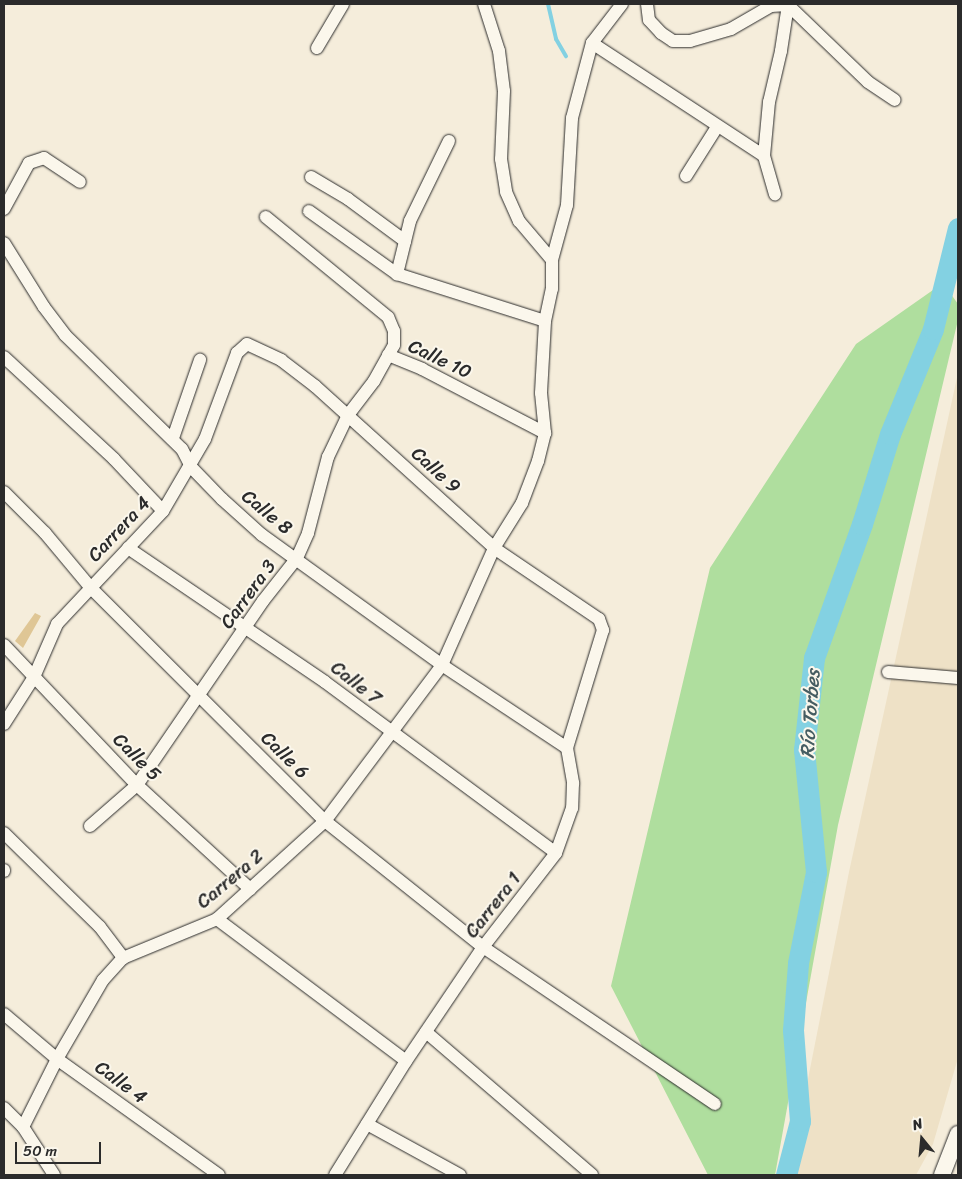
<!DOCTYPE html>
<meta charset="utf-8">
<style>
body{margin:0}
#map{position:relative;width:962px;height:1179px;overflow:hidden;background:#f5eddb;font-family:Sriracha,sans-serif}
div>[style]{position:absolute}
.built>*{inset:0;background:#eee1c6}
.green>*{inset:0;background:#afde9e}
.stream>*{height:4px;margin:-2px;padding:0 2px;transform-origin:2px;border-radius:2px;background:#83d1e2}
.river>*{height:21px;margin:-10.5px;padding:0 10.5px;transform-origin:10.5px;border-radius:10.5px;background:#83d1e2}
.building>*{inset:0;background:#dfc695}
.roads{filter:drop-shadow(0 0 1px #2b2b2b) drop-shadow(0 0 1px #2b2b2b)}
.minor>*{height:12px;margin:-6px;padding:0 6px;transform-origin:6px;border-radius:6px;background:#fbf7ec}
.major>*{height:16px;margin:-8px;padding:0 8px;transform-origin:8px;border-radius:8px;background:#fbf7ec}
span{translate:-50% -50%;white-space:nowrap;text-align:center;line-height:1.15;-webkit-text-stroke:4px #fbf7ec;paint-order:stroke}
.street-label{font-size:19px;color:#2b2b2b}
.water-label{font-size:20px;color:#455d62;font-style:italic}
.frame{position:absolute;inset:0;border:5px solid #2b2b2b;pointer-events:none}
.north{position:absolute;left:897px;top:1114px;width:50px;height:50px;-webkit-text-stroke:4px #fbf7ec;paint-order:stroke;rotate:343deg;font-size:14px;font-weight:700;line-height:20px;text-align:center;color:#2b2b2b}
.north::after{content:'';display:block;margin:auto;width:18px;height:22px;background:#2b2b2b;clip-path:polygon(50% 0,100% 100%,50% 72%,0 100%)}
.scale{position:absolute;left:15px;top:1142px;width:86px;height:22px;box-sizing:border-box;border:2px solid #2b2b2b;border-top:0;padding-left:6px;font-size:15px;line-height:18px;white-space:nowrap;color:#2b2b2b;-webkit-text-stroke:4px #fbf7ec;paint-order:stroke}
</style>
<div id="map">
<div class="built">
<i style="clip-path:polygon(958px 373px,958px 1058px,933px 1144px,916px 1175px,789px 1175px,849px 872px)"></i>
</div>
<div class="green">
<i style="clip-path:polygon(943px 283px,958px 304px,958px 320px,838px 825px,775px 1175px,708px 1175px,611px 986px,710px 568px,856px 344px)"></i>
</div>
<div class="stream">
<i style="left:548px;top:4px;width:36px;rotate:77deg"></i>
<i style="left:556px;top:39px;width:20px;rotate:60deg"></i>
</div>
<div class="river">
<i style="left:786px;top:1175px;width:56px;rotate:-75.5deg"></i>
<i style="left:800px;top:1121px;width:91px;rotate:-94.4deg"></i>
<i style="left:793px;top:1030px;width:67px;rotate:-85.7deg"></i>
<i style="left:798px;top:963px;width:93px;rotate:-78.8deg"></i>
<i style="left:816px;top:872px;width:123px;rotate:-95.6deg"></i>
<i style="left:804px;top:750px;width:93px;rotate:-83.8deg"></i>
<i style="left:814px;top:658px;width:142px;rotate:-70.3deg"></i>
<i style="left:862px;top:524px;width:94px;rotate:-72.7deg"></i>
<i style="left:890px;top:434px;width:113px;rotate:-67.7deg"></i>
<i style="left:933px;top:329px;width:104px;rotate:-76.1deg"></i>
</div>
<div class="building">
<i style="clip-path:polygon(35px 613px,41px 616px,23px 648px,15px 641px)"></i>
</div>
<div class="roads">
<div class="minor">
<i style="left:484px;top:4px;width:49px;rotate:72.3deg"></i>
<i style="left:499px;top:51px;width:40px;rotate:82.9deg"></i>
<i style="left:504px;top:91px;width:68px;rotate:92.5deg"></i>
<i style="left:501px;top:159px;width:33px;rotate:81deg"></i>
<i style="left:506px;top:192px;width:32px;rotate:66deg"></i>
<i style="left:519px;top:221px;width:51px;rotate:49.8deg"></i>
<i style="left:647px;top:4px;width:16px;rotate:83deg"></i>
<i style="left:649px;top:20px;width:18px;rotate:47deg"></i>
<i style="left:661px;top:33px;width:14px;rotate:34deg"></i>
<i style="left:673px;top:41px;width:17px"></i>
<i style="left:690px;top:41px;width:43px;rotate:-16.3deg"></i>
<i style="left:731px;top:29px;width:46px;rotate:-29.9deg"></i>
<i style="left:771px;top:6px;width:17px;rotate:-3deg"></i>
<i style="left:788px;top:5px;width:47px;rotate:98.7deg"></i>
<i style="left:781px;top:51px;width:52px;rotate:103.2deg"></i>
<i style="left:769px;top:102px;width:54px;rotate:95.3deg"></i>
<i style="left:764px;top:156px;width:40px;rotate:74deg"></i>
<i style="left:787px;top:4px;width:112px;rotate:43.9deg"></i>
<i style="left:868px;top:82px;width:32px;rotate:34deg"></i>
<i style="left:592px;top:43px;width:206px;rotate:33.3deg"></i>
<i style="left:317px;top:48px;width:51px;rotate:-59.4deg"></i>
<i style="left:449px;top:141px;width:89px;rotate:116deg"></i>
<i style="left:410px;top:221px;width:55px;rotate:103.8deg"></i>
<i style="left:397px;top:274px;width:155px;rotate:17.6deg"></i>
<i style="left:686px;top:176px;width:58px;rotate:-57.7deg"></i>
<i style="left:311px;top:177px;width:43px;rotate:30.7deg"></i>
<i style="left:348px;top:199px;width:71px;rotate:36.4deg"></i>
<i style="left:4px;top:209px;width:52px;rotate:-61.5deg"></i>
<i style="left:29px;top:163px;width:16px;rotate:-18deg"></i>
<i style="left:44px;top:158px;width:43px;rotate:33.7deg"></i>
<i style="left:309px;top:211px;width:108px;rotate:35.6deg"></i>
<i style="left:4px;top:243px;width:75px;rotate:58deg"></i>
<i style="left:44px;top:307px;width:35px;rotate:53deg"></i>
<i style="left:65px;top:335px;width:163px;rotate:44.3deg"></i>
<i style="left:182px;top:449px;width:20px;rotate:63deg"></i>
<i style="left:191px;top:467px;width:45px;rotate:45.9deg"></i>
<i style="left:222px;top:499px;width:54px;rotate:42deg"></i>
<i style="left:262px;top:535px;width:222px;rotate:35.8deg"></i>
<i style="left:442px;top:665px;width:150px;rotate:33.6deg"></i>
<i style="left:388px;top:355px;width:37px;rotate:22deg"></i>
<i style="left:422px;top:369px;width:139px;rotate:27.5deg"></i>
<i style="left:4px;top:357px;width:150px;rotate:42.8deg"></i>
<i style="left:114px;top:459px;width:71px;rotate:46.7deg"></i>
<i style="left:173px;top:438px;width:83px;rotate:-70.9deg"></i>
<i style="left:4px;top:492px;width:58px;rotate:45deg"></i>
<i style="left:45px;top:533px;width:72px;rotate:50.1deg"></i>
<i style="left:91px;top:588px;width:330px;rotate:44.9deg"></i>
<i style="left:325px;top:821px;width:202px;rotate:38.6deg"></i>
<i style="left:483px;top:947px;width:280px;rotate:34.1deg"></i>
<i style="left:128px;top:548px;width:238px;rotate:34.2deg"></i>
<i style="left:325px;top:682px;width:287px;rotate:36.5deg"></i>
<i style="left:4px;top:645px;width:193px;rotate:46.5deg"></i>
<i style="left:137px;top:785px;width:154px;rotate:42.6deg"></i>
<i style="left:888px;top:672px;width:70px;rotate:4.9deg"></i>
<i style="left:4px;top:724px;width:56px;rotate:-57.4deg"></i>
<i style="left:34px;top:677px;width:58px;rotate:-66.5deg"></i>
<i style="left:57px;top:624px;width:155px;rotate:-46.8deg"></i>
<i style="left:163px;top:511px;width:83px;rotate:-59.7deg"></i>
<i style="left:205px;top:439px;width:92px;rotate:-69.6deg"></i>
<i style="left:237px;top:353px;width:13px;rotate:-42deg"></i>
<i style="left:247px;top:344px;width:38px;rotate:25deg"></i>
<i style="left:281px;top:360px;width:43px;rotate:37.4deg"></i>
<i style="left:315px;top:386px;width:241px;rotate:42.1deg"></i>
<i style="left:494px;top:548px;width:127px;rotate:34.1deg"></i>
<i style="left:599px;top:619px;width:12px;rotate:70deg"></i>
<i style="left:603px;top:630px;width:123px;rotate:107deg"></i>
<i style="left:567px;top:748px;width:36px;rotate:80deg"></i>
<i style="left:573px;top:783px;width:25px;rotate:92deg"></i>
<i style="left:572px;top:808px;width:48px;rotate:109.6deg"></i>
<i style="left:556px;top:853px;width:119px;rotate:127.8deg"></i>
<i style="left:483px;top:947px;width:138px;rotate:124deg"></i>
<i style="left:406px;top:1061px;width:134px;rotate:121.9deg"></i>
<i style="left:90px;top:826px;width:62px;rotate:-41.1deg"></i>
<i style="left:137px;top:785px;width:223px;rotate:-55.6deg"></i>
<i style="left:263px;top:601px;width:55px;rotate:-51.7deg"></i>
<i style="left:297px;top:558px;width:27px;rotate:-66deg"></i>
<i style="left:308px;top:533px;width:79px;rotate:-75.3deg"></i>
<i style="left:328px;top:457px;width:47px;rotate:-64.5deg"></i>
<i style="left:348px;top:415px;width:43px;rotate:-52.6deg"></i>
<i style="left:374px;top:381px;width:41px;rotate:-60.9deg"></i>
<i style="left:394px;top:345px;width:14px;rotate:-90deg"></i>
<i style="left:394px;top:331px;width:15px;rotate:-113deg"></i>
<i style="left:388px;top:317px;width:158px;rotate:-140.7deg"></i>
<i style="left:4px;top:833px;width:134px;rotate:44.4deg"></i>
<i style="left:100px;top:927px;width:39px;rotate:53deg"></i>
<i style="left:4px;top:871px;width:1px;rotate:-90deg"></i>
<i style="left:217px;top:919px;width:236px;rotate:36.9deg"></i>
<i style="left:4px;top:1014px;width:70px;rotate:40.3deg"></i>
<i style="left:57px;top:1059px;width:199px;rotate:35.6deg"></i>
<i style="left:426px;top:1032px;width:219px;rotate:40.7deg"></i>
<i style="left:4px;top:1108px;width:27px;rotate:45deg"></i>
<i style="left:23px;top:1127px;width:57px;rotate:57.1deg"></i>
<i style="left:367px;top:1124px;width:106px;rotate:28.7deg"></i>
<i style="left:23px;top:1127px;width:76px;rotate:-63.4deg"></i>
<i style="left:57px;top:1059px;width:91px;rotate:-59.8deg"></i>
<i style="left:103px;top:980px;width:30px;rotate:-48deg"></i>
<i style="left:123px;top:958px;width:102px;rotate:-22.5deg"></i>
<i style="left:217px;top:919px;width:146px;rotate:-42.2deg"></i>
<i style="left:325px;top:821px;width:195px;rotate:-53.1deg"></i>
<i style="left:442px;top:665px;width:128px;rotate:-66deg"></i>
<i style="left:494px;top:548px;width:53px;rotate:-58.1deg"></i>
<i style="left:522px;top:503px;width:45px;rotate:-69.1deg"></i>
<i style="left:538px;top:461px;width:29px;rotate:-76deg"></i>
<i style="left:545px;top:433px;width:40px;rotate:-95.7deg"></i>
<i style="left:541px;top:393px;width:72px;rotate:-86.8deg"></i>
<i style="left:545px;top:321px;width:33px;rotate:-78deg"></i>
<i style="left:552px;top:289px;width:29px;rotate:-90deg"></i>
<i style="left:552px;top:260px;width:57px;rotate:-74.7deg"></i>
<i style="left:567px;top:205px;width:87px;rotate:-86.7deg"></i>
<i style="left:572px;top:118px;width:78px;rotate:-75.1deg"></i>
<i style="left:592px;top:43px;width:49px;rotate:-52.4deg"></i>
</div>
<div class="major">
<i style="left:942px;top:1175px;width:44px;rotate:-68.7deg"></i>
</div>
</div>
<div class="street-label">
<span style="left:440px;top:359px;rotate:25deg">Calle 10</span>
<span style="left:436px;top:470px;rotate:42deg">Calle 9</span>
<span style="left:267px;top:512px;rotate:39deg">Calle 8</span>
<span style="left:119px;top:529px;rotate:-47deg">Carrera 4</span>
<span style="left:248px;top:594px;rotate:-54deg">Carrera 3</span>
<span style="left:356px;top:683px;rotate:38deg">Calle 7</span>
<span style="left:285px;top:755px;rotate:44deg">Calle 6</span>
<span style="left:137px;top:757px;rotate:45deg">Calle 5</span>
<span style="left:230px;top:879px;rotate:-40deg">Carrera 2</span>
<span style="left:493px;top:905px;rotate:-52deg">Carrera 1</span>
<span style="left:121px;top:1082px;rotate:36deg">Calle 4</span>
</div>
<div class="water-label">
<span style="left:810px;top:714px;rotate:-86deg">Río Torbes</span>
</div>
<div class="frame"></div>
<div class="north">N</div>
<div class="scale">50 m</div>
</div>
